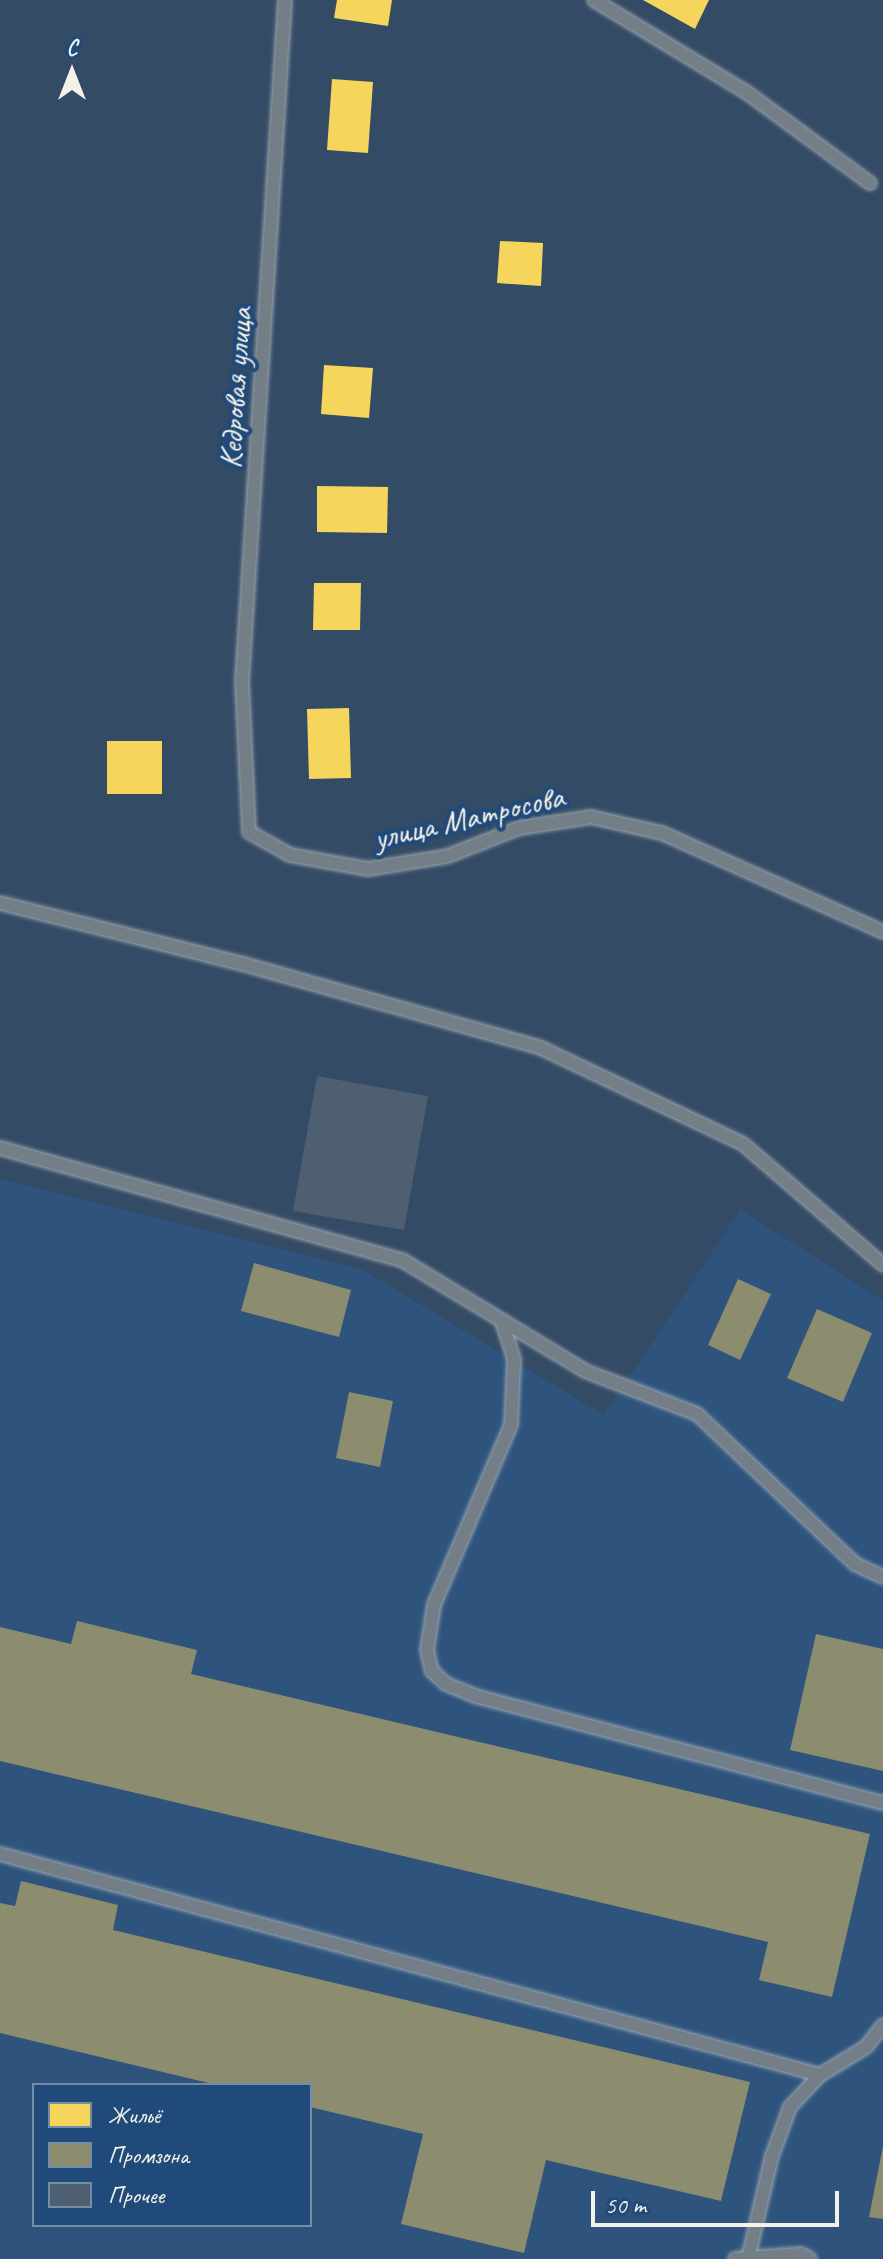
<!DOCTYPE html>
<meta charset="utf-8">
<style>
body{margin:0}
#map{position:relative;width:883px;height:2259px;overflow:hidden;background:#344b65;font-family:Caveat,sans-serif}
div>[style]{position:absolute}
.built>*{inset:0;background:#2e547d}
.homes>*{inset:0;background:#f6d55c}
.industry>*{inset:0;background:#8c8c6e}
.building>*{inset:0;background:#4e5f72}
.roads{filter:drop-shadow(0 0 2px #9ba5af) drop-shadow(0 0 2px #9ba5af)}
.lane>*{height:12px;margin:-6px;padding:0 6px;transform-origin:6px;border-radius:6px;background:#737e87}
span{translate:-50% -50%;white-space:nowrap;text-align:center;line-height:1.15;-webkit-text-stroke:8px #1f4a7a;paint-order:stroke}
.street-label{font-size:32px;color:#f4f1e8}
.legend{position:absolute;left:32px;top:2083px;width:280px;height:144px;box-sizing:border-box;background:#1f4a7a;border:2px solid #748da6;margin:0;padding:10px 14px;list-style:none;font-size:24px;color:#f4f1e8}
.legend li{display:flex;align-items:center;gap:16px;height:40px}
.legend b{width:40px;border:2px solid #748da6}
.north{position:absolute;left:32px;top:32px;width:80px;height:80px;-webkit-text-stroke:6px #1f4a7a;paint-order:stroke;rotate:0deg;font-size:22px;font-weight:700;line-height:32px;text-align:center;color:#f4f1e8}
.north::after{content:'';display:block;margin:auto;width:28px;height:36px;background:#f4f1e8;clip-path:polygon(50% 0,100% 100%,50% 72%,0 100%)}
.scale{position:absolute;left:591px;top:2191px;width:248px;height:36px;box-sizing:border-box;border:4px solid #f4f1e8;border-top:0;padding-left:10px;font-size:24px;line-height:28px;white-space:nowrap;color:#f4f1e8;-webkit-text-stroke:6px #1f4a7a;paint-order:stroke}
</style>
<div id="map">
<div class="built">
<i style="clip-path:polygon(evenodd,0 1179px,363px 1270px,604px 1415px,740px 1210px,883px 1300px,883px 2259px,0 2259px,0 1179px,34px 2085px,310px 2085px,310px 2225px,34px 2225px,34px 2085px)"></i>
</div>
<div class="homes">
<i style="clip-path:polygon(337px 0,392px 0,388px 26px,334px 18px)"></i>
<i style="clip-path:polygon(643px 0,709px 0,695px 29px)"></i>
<i style="clip-path:polygon(332px 79px,373px 82px,368px 153px,327px 150px)"></i>
<i style="clip-path:polygon(500px 241px,543px 243px,541px 286px,497px 283px)"></i>
<i style="clip-path:polygon(324px 365px,373px 368px,369px 418px,321px 414px)"></i>
<i style="clip-path:polygon(317px 486px,388px 487px,387px 533px,317px 532px)"></i>
<i style="clip-path:polygon(314px 583px,361px 583px,360px 630px,313px 630px)"></i>
<i style="clip-path:polygon(349px 708px,351px 778px,309px 779px,307px 709px)"></i>
<i style="clip-path:polygon(107px 741px,162px 741px,162px 794px,107px 794px)"></i>
</div>
<div class="industry">
<i style="clip-path:polygon(254px 1263px,351px 1290px,339px 1337px,241px 1311px)"></i>
<i style="clip-path:polygon(738px 1279px,771px 1294px,740px 1360px,708px 1345px)"></i>
<i style="clip-path:polygon(817px 1309px,872px 1333px,843px 1402px,787px 1378px)"></i>
<i style="clip-path:polygon(349px 1392px,393px 1401px,380px 1467px,336px 1458px)"></i>
<i style="clip-path:polygon(77px 1621px,197px 1650px,191px 1674px,870px 1834px,832px 1997px,759px 1980px,768px 1942px,0 1761px,0 1627px,71px 1644px)"></i>
<i style="clip-path:polygon(816px 1634px,883px 1649px,883px 1771px,790px 1750px)"></i>
<i style="clip-path:polygon(21px 1881px,118px 1905px,113px 1930px,750px 2082px,721px 2201px,546px 2160px,524px 2253px,401px 2224px,423px 2134px,310px 2107px,310px 2085px,217px 2085px,0 2033px,0 1903px,15px 1906px)"></i>
<i style="clip-path:polygon(883px 2146px,883px 2219px,869px 2217px)"></i>
</div>
<div class="building">
<i style="clip-path:polygon(317px 1076px,428px 1096px,404px 1230px,293px 1211px)"></i>
</div>
<div class="roads">
<div class="lane">
<i style="left:285px;top:0;width:683px;rotate:93.61deg"></i>
<i style="left:242px;top:682px;width:150px;rotate:87.3deg"></i>
<i style="left:249px;top:832px;width:47px;rotate:29.3deg"></i>
<i style="left:290px;top:855px;width:79px;rotate:10.2deg"></i>
<i style="left:368px;top:869px;width:81px;rotate:-9.2deg"></i>
<i style="left:448px;top:856px;width:76px;rotate:-21.5deg"></i>
<i style="left:519px;top:828px;width:73px;rotate:-8.7deg"></i>
<i style="left:591px;top:817px;width:73px;rotate:12.7deg"></i>
<i style="left:662px;top:833px;width:242px;rotate:24.1deg"></i>
<i style="left:594px;top:0;width:178px;rotate:31.2deg"></i>
<i style="left:746px;top:92px;width:154px;rotate:36.3deg"></i>
<i style="left:0;top:903px;width:251px;rotate:14.1deg"></i>
<i style="left:243px;top:964px;width:310px;rotate:15.7deg"></i>
<i style="left:541px;top:1048px;width:224px;rotate:25.4deg"></i>
<i style="left:743px;top:1144px;width:185px;rotate:40.8deg"></i>
<i style="left:0;top:1148px;width:417px;rotate:15.6deg"></i>
<i style="left:402px;top:1260px;width:214px;rotate:31.2deg"></i>
<i style="left:585px;top:1371px;width:120px;rotate:21deg"></i>
<i style="left:697px;top:1414px;width:218px;rotate:43.5deg"></i>
<i style="left:855px;top:1564px;width:31px;rotate:25deg"></i>
<i style="left:502px;top:1322px;width:40px;rotate:72deg"></i>
<i style="left:514px;top:1360px;width:65px;rotate:92.6deg"></i>
<i style="left:511px;top:1425px;width:196px;rotate:113.2deg"></i>
<i style="left:434px;top:1605px;width:46px;rotate:98.8deg"></i>
<i style="left:427px;top:1650px;width:22px;rotate:77deg"></i>
<i style="left:432px;top:1671px;width:19px;rotate:43deg"></i>
<i style="left:446px;top:1684px;width:31px;rotate:22deg"></i>
<i style="left:475px;top:1696px;width:422px;rotate:14.7deg"></i>
<i style="left:0;top:1854px;width:849px;rotate:15.08deg"></i>
<i style="left:735px;top:2259px;width:66px;rotate:-4.3deg"></i>
<i style="left:801px;top:2254px;width:10px;rotate:29deg"></i>
<i style="left:748px;top:2259px;width:106px;rotate:-76.9deg"></i>
<i style="left:772px;top:2156px;width:52px;rotate:-69.8deg"></i>
<i style="left:790px;top:2107px;width:44px;rotate:-46.8deg"></i>
<i style="left:820px;top:2075px;width:54px;rotate:-31.3deg"></i>
<i style="left:866px;top:2047px;width:28px;rotate:-52deg"></i>
</div>
</div>
<div class="street-label">
<span style="left:236px;top:388px;rotate:-86deg">Кедровая улица</span>
<span style="left:469px;top:818px;rotate:-13deg">улица Матросова</span>
</div>
<ul class="legend">
<li><b style="height:22px;background:#f6d55c"></b>Жильё</li>
<li><b style="height:22px;background:#8c8c6e"></b>Промзона</li>
<li><b style="height:22px;background:#4e5f72"></b>Прочее</li>
</ul>
<div class="north">С</div>
<div class="scale">50 m</div>
</div>
